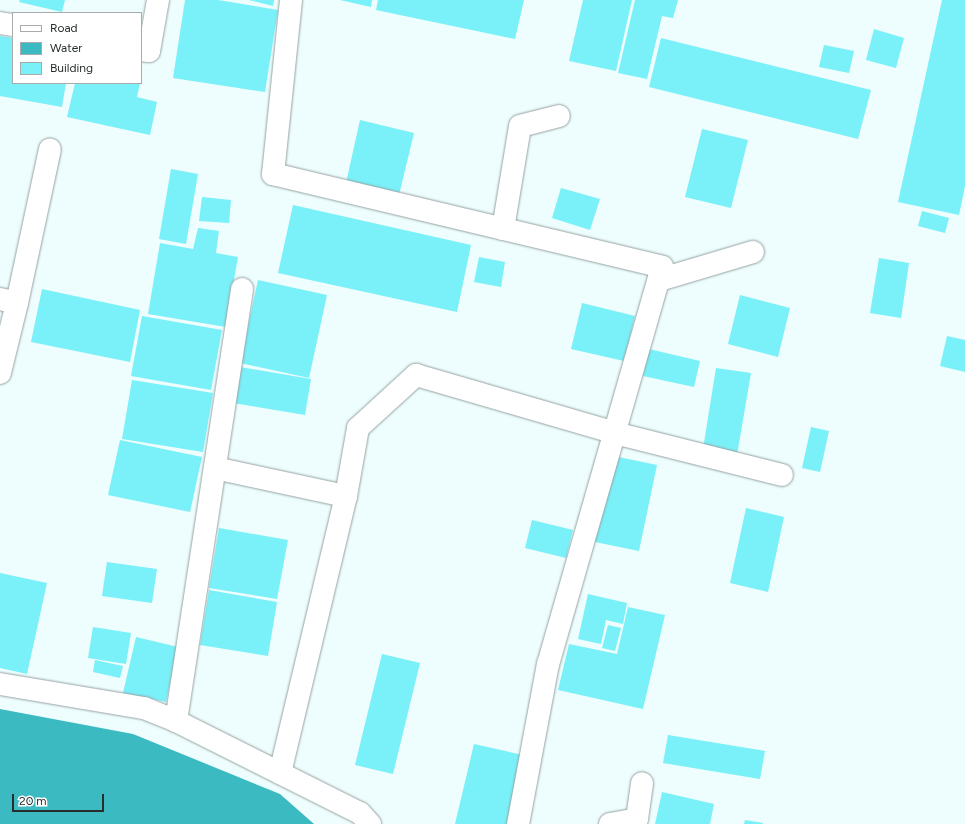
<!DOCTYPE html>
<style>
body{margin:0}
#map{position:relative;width:965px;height:824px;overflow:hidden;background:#eefdfd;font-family:Figtree,sans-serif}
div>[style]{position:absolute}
.water>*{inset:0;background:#3cbac2}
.building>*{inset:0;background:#7af0f9}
.roads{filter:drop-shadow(0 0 1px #95a2a3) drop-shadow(0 0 1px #95a2a3)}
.street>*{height:22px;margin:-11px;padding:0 11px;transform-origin:11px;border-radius:11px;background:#fff}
span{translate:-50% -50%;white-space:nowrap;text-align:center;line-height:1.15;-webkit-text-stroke:3px #fff;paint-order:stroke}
.legend{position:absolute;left:12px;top:12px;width:130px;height:72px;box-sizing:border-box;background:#fff;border:1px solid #a9abab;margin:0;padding:5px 7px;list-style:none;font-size:12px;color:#282e2e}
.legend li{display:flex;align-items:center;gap:8px;height:20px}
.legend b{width:20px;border:1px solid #a9abab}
.scale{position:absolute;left:12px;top:794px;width:92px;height:18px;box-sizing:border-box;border:2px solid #282e2e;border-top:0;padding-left:5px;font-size:12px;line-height:14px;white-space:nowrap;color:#282e2e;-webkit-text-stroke:3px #fff;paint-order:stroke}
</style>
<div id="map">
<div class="water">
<i style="clip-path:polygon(0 709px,133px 734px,280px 794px,314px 824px,0 824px)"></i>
</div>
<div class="building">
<i style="clip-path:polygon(20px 0,65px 0,62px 12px,19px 2px)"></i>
<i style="clip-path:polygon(185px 0,218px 0,278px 10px,265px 92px,173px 78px)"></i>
<i style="clip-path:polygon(249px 0,274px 0,273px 6px)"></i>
<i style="clip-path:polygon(340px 0,372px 0,371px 7px)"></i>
<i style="clip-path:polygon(378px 0,524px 0,515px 39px,376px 10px)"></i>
<i style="clip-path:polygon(583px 0,632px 0,616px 71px,569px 61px)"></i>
<i style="clip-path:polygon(635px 0,678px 0,673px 18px,662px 16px,647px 79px,618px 73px)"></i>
<i style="clip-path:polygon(942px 0,965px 0,965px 186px,959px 215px,898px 202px)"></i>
<i style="clip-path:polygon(874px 29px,904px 38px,896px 68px,866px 60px)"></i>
<i style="clip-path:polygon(0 36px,13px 38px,13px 83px,66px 83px,62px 107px,0 96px)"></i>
<i style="clip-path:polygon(661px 38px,871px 90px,858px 139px,649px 87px)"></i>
<i style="clip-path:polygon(824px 45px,854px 51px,849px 73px,819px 67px)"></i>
<i style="clip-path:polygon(75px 83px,140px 83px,137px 97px,157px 102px,150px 135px,67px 117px)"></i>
<i style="clip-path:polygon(360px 120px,414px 133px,399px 195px,346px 183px)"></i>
<i style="clip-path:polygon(702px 129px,748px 140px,731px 208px,685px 197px)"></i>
<i style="clip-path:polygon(171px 169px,198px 174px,186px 244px,159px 239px)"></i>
<i style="clip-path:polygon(561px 188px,600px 199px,590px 230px,552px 218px)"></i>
<i style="clip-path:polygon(202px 197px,231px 200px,229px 223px,199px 221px)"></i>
<i style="clip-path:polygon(293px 205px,471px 245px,457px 312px,278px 273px)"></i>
<i style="clip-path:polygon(922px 211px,949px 218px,945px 233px,918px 226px)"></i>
<i style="clip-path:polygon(198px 228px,219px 231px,216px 253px,238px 257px,226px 327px,148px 314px,160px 243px,193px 249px)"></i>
<i style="clip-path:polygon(479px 257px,505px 262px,501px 287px,474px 282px)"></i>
<i style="clip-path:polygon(879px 258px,909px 263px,901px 318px,870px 313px)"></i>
<i style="clip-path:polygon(258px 280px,327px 295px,309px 378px,240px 363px)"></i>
<i style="clip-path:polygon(42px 289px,140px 310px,130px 362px,31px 342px)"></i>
<i style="clip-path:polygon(740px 295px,790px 308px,778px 357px,728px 344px)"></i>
<i style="clip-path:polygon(582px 303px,635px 316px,624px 361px,571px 349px)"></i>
<i style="clip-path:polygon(142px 316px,222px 330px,211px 390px,131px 376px)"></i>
<i style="clip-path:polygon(947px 336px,965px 340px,965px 372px,940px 366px)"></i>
<i style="clip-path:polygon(649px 349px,700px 361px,694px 387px,643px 376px)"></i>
<i style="clip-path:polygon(240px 367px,311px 379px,305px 415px,233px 403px)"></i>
<i style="clip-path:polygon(716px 368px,751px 373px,737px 455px,703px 449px)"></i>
<i style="clip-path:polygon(132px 380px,213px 393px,203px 452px,122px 439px)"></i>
<i style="clip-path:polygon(811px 427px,829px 431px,820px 472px,802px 468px)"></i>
<i style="clip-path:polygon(120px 440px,202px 457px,190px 512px,108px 495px)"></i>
<i style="clip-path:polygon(609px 455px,657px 465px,639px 551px,590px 541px)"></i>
<i style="clip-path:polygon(746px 508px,784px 517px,768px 592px,730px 583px)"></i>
<i style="clip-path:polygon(532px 520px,573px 530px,566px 558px,525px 548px)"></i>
<i style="clip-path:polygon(219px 528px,288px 540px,277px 599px,209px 588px)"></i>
<i style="clip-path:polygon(107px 562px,157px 569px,152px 603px,102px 596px)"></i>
<i style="clip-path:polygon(0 573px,47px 583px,27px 674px,0 668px)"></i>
<i style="clip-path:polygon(209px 590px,277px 602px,268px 656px,200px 645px)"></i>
<i style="clip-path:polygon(588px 594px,627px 603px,623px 624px,606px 620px,601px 644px,578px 639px)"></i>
<i style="clip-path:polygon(628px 607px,665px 615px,643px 709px,558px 690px,569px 644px,617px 654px)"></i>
<i style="clip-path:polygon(608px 625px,621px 628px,615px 651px,602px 648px)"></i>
<i style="clip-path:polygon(93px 627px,131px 633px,126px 664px,88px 658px)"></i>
<i style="clip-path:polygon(136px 637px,178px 647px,166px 702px,123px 693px)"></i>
<i style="clip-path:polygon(382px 654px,420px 663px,393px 774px,355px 765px)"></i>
<i style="clip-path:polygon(95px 660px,123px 666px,120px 678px,93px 672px)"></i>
<i style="clip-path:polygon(668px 735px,765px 751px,760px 779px,663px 763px)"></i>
<i style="clip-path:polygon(474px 744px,523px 755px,507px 824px,455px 824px)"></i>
<i style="clip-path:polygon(662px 792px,714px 804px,710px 824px,655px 824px)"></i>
<i style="clip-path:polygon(745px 820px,763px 823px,763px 824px,744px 824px)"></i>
</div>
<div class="roads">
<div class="street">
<i style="left:291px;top:0;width:175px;rotate:95.9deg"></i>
<i style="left:273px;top:174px;width:400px;rotate:13.4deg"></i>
<i style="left:662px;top:267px;width:413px;rotate:106deg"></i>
<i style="left:548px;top:664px;width:163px;rotate:100.6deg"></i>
<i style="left:0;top:23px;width:13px;rotate:9deg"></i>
<i style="left:141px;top:50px;width:8px;rotate:7deg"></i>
<i style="left:149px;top:51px;width:52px;rotate:-80deg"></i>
<i style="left:503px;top:229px;width:104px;rotate:-80.6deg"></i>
<i style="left:520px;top:126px;width:40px;rotate:-14.4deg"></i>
<i style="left:659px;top:280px;width:98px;rotate:-16.6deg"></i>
<i style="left:0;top:299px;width:17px;rotate:13deg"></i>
<i style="left:17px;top:303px;width:72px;rotate:103.7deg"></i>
<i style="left:17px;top:303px;width:157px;rotate:-77.9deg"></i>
<i style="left:215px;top:468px;width:134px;rotate:12.1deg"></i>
<i style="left:0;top:684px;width:146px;rotate:9.5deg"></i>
<i style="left:144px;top:708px;width:35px;rotate:22deg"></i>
<i style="left:176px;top:721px;width:206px;rotate:26.6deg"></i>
<i style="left:360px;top:813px;width:15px;rotate:48deg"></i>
<i style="left:176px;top:721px;width:437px;rotate:-81.3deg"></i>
<i style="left:280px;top:773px;width:285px;rotate:-76.6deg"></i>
<i style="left:346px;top:496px;width:69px;rotate:-80deg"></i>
<i style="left:358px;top:428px;width:79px;rotate:-42.4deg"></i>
<i style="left:416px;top:375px;width:207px;rotate:16.2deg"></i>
<i style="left:615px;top:433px;width:172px;rotate:14.1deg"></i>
<i style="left:610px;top:824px;width:27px;rotate:-10deg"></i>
<i style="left:637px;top:819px;width:36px;rotate:-82deg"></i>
</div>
</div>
<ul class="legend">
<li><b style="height:5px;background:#fff"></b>Road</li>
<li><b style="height:11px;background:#3cbac2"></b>Water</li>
<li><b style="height:11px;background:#7af0f9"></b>Building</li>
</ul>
<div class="scale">20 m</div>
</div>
